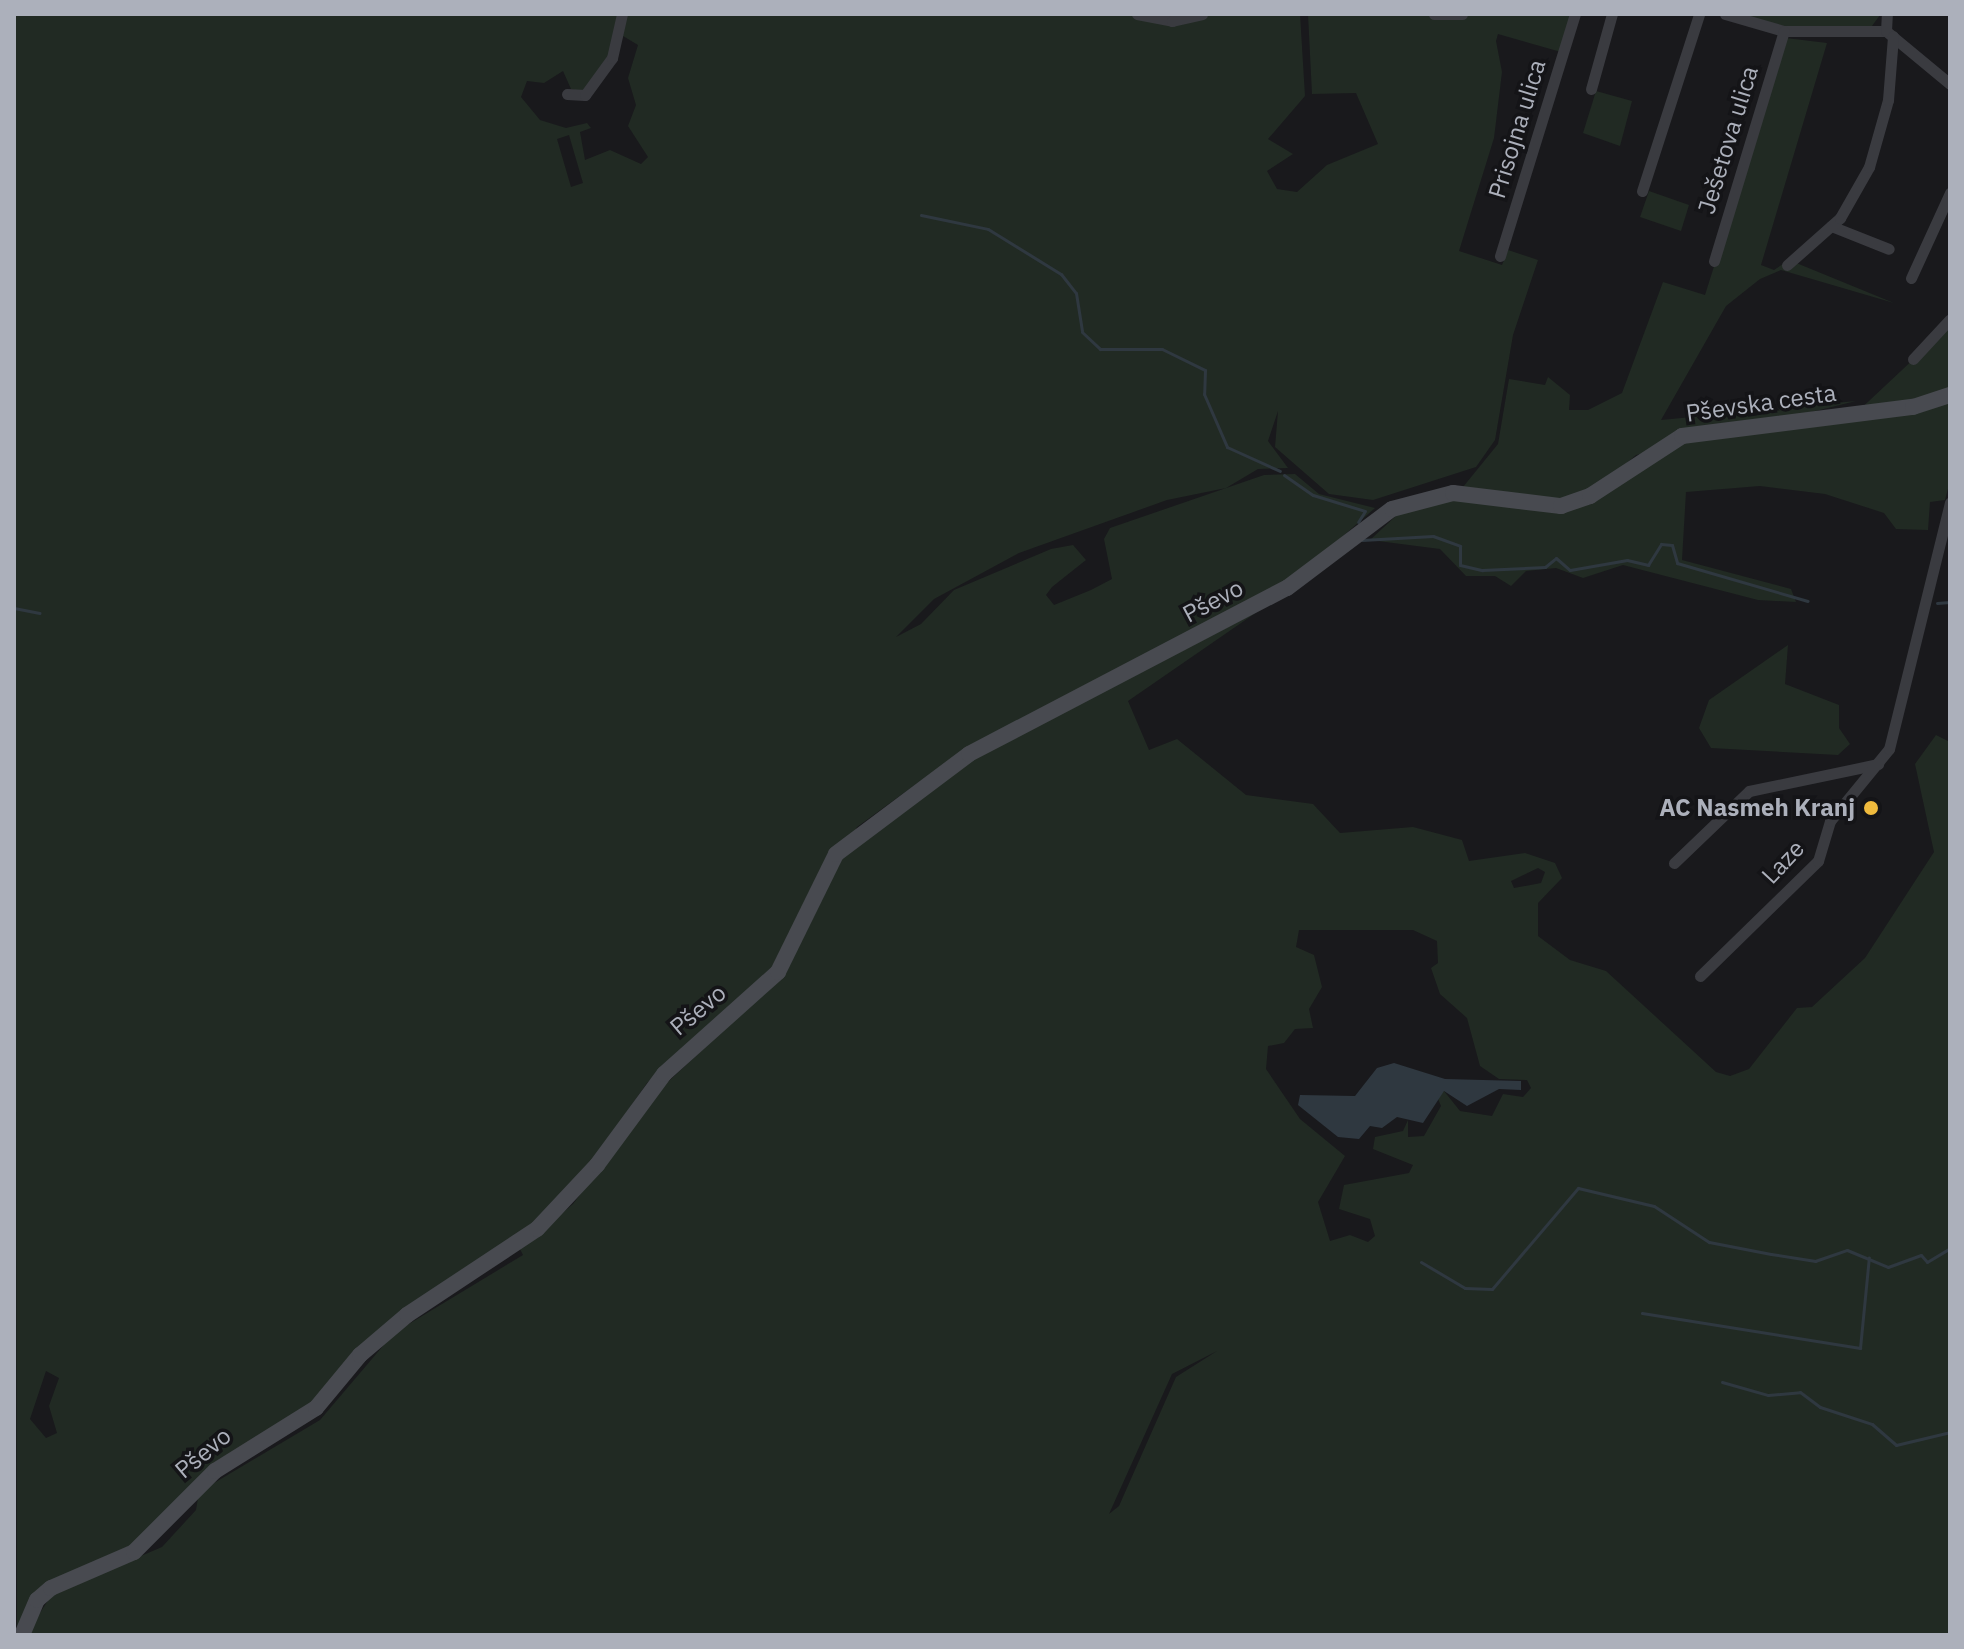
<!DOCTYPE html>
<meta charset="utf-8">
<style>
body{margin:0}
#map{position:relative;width:1964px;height:1649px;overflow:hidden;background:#19191c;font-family:"IBM Plex Sans",sans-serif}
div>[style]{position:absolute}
.green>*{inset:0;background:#212a23}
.water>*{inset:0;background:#2f3840}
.stream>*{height:3px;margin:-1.5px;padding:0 1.5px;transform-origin:1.5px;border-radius:1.5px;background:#2f3840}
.street>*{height:11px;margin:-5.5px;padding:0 5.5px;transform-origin:5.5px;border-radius:5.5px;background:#3a3b40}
.secondary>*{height:16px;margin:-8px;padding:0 8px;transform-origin:8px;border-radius:8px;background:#484a50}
.dots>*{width:22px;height:22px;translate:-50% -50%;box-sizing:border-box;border:4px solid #141417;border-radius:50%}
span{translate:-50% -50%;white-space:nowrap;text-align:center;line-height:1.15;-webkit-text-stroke:7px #141417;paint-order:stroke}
.street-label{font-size:24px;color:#acb0bb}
.poi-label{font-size:24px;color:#acb0bb;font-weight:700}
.right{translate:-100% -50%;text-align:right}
.frame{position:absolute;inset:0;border:16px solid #acb0bb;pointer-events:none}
</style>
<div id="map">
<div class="green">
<i style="clip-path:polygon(evenodd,14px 14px,619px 14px,616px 44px,584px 92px,571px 89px,563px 71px,544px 83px,527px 81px,521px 97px,540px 120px,566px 128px,587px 123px,591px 128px,580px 132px,585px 160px,610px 150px,641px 164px,648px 157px,628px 126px,636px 105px,628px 78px,638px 45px,623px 36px,624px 14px,1129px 14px,1173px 25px,1211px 14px,1300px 14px,1305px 96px,1268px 139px,1293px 154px,1267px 171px,1277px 189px,1297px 192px,1327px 165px,1378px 144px,1356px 93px,1312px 94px,1308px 14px,1572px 14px,1561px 52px,1498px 34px,1496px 41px,1502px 72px,1494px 138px,1459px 251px,1502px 265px,1508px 250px,1538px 260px,1513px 335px,1495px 440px,1476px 467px,1373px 500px,1329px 494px,1275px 447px,1278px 411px,1268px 441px,1288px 468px,1258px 469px,1226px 488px,1167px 500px,1019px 553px,934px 599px,896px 637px,921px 624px,954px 590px,1051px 549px,1073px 545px,1086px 560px,1052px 587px,1046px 595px,1054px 605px,1091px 590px,1112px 579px,1104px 539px,1110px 528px,1264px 475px,1295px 474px,1319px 494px,1375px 508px,1302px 572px,919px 782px,857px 827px,774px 967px,647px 1083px,589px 1166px,532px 1224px,388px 1323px,318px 1399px,214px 1463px,137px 1544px,59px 1578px,17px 1635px,14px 14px,569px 135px,583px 183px,571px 187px,557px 139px,569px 135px,14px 14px,46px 1371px,59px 1378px,49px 1406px,57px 1433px,46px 1438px,30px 1419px,46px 1371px)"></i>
<i style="clip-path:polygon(1736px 14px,1878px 14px,1880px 15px,1872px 26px,1795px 29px)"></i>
<i style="clip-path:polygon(1786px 38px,1827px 43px,1761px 265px,1774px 270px,1789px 260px,1894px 303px,1781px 270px,1760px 279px,1726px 306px,1661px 420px,1856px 401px,1636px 455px,1605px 482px,1558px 501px,1463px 487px,1498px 444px,1509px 379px,1545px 385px,1548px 377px,1570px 395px,1569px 410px,1588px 410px,1622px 393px,1663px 282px,1705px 295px)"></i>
<i style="clip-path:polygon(1596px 91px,1632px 101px,1620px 146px,1583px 133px)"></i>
<i style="clip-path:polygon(1649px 191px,1689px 205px,1681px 231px,1640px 217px)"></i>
<i style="clip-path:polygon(1950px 325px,1950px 481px,1945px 500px,1930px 502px,1928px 530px,1896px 529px,1884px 513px,1825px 494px,1760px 486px,1686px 492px,1682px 560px,1791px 589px,1796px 602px,1758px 600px,1623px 565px,1583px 578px,1556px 568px,1526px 571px,1511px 586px,1495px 576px,1466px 576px,1440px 549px,1370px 540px,1398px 514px,1453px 498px,1552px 512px,1679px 444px,1854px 415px)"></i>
<i style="clip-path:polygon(evenodd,1257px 612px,1128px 701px,1149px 750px,1177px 739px,1246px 795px,1313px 804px,1340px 833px,1413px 827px,1462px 840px,1469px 861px,1525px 853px,1555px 863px,1562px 878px,1538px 903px,1538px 936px,1570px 960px,1606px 971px,1716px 1072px,1730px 1076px,1749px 1069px,1797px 1008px,1812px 1007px,1865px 958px,1934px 852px,1915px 764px,1936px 735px,1950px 742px,1950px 1635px,26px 1635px,52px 1594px,162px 1547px,196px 1510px,199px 1492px,320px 1420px,394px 1333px,523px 1255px,520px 1249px,573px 1204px,656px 1093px,785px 973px,839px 861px,966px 763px,1257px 612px,1538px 868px,1545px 872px,1541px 883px,1514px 888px,1511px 881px,1538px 868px,1257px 612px,1299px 930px,1413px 930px,1437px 941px,1438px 963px,1431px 968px,1440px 994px,1467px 1018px,1480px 1066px,1499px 1079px,1527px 1080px,1531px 1088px,1523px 1097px,1503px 1094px,1492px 1116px,1460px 1111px,1444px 1091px,1436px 1094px,1441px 1106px,1424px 1136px,1408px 1137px,1408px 1120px,1403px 1131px,1375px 1137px,1373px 1149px,1413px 1165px,1409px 1173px,1344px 1185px,1339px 1209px,1370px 1219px,1375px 1236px,1368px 1242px,1350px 1235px,1330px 1241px,1318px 1202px,1345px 1156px,1300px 1119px,1266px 1069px,1268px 1046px,1284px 1043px,1295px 1029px,1313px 1028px,1309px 1009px,1322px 987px,1314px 955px,1296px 947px,1299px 930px,1257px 612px,1217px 1351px,1176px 1377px,1119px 1506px,1109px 1514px,1172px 1374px,1217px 1351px)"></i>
<i style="clip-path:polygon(1788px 645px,1785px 684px,1839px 705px,1839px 728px,1850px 744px,1838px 755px,1711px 748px,1699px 728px,1709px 700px)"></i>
</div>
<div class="water">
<i style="clip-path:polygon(1394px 1063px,1445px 1079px,1521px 1081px,1521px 1090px,1499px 1089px,1467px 1106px,1444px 1091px,1423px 1123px,1397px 1117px,1382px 1128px,1370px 1126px,1359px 1139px,1338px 1137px,1298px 1105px,1300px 1095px,1355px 1096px,1377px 1068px)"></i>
</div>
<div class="stream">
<i style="left:921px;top:215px;width:68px;rotate:11.8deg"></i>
<i style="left:988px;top:229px;width:86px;rotate:31.7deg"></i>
<i style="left:1061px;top:274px;width:24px;rotate:52deg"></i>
<i style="left:1076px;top:293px;width:39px;rotate:81deg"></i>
<i style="left:1082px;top:332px;width:25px;rotate:43deg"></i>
<i style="left:1100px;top:349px;width:62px"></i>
<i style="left:1162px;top:349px;width:48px;rotate:26deg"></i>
<i style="left:1205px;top:370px;width:24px;rotate:92deg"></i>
<i style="left:1204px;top:394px;width:58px;rotate:66.5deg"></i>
<i style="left:1227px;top:447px;width:58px;rotate:24.4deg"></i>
<i style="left:1284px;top:475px;width:35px;rotate:35deg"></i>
<i style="left:1313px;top:495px;width:54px;rotate:17.1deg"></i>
<i style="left:1365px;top:511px;width:13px;rotate:122deg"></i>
<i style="left:1362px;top:540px;width:71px;rotate:-3.2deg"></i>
<i style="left:1433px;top:536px;width:29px;rotate:20deg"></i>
<i style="left:1460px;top:546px;width:19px;rotate:90deg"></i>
<i style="left:1460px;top:565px;width:23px;rotate:13deg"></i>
<i style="left:1482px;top:570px;width:63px;rotate:-2.7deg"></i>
<i style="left:1545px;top:567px;width:14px;rotate:-39deg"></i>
<i style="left:1556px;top:558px;width:18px;rotate:41deg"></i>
<i style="left:1570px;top:570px;width:58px;rotate:-10deg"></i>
<i style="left:1627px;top:560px;width:22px;rotate:13deg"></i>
<i style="left:1648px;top:565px;width:25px;rotate:-58deg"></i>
<i style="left:1661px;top:544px;width:11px;rotate:5deg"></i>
<i style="left:1672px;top:545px;width:19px;rotate:74deg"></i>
<i style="left:1677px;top:563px;width:136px;rotate:16.2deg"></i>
<i style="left:1937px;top:603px;width:13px;rotate:-4deg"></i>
<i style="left:14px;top:608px;width:26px;rotate:11deg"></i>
<i style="left:1421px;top:1262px;width:51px;rotate:30.6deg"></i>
<i style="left:1465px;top:1288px;width:27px;rotate:2deg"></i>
<i style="left:1492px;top:1289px;width:133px;rotate:-49.6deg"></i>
<i style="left:1578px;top:1188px;width:78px;rotate:13.3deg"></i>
<i style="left:1654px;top:1206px;width:66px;rotate:33.2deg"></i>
<i style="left:1709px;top:1242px;width:63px;rotate:11deg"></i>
<i style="left:1771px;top:1254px;width:45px;rotate:9deg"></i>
<i style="left:1815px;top:1261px;width:34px;rotate:-19deg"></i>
<i style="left:1847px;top:1250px;width:44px;rotate:22.5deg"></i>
<i style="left:1888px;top:1267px;width:35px;rotate:-20deg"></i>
<i style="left:1921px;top:1255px;width:9px;rotate:49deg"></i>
<i style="left:1927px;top:1262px;width:27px;rotate:-31deg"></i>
<i style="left:1642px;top:1313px;width:221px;rotate:9.1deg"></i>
<i style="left:1860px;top:1348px;width:91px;rotate:-84.4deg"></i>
<i style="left:1722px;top:1382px;width:48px;rotate:15.8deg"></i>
<i style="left:1768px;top:1395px;width:32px;rotate:-5deg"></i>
<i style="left:1800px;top:1392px;width:25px;rotate:37deg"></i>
<i style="left:1820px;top:1407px;width:55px;rotate:18.1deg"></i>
<i style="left:1872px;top:1424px;width:32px;rotate:41deg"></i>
<i style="left:1896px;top:1445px;width:56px;rotate:-13.5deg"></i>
</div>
<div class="street">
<i style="left:1137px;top:14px;width:36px;rotate:11deg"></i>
<i style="left:1172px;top:21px;width:31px;rotate:-13deg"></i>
<i style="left:1434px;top:14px;width:28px"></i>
<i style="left:1725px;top:14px;width:61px;rotate:16.1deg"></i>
<i style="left:1784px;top:31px;width:102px"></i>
<i style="left:1886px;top:31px;width:83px;rotate:39.6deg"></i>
<i style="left:1886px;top:31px;width:17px;rotate:-87deg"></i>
<i style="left:1591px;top:89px;width:78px;rotate:-74.4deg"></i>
<i style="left:567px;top:94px;width:18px;rotate:3deg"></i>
<i style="left:585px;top:95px;width:46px;rotate:-53.9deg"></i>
<i style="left:612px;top:58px;width:45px;rotate:-77.2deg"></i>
<i style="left:1642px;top:191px;width:186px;rotate:-72.1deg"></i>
<i style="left:1831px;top:226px;width:62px;rotate:21.6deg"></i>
<i style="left:1500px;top:256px;width:253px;rotate:-72.8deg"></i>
<i style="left:1714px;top:261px;width:240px;rotate:-73.1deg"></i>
<i style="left:1787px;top:265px;width:71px;rotate:-41.6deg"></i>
<i style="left:1840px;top:218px;width:59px;rotate:-60.4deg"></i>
<i style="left:1869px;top:167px;width:70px;rotate:-74.2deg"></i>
<i style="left:1888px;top:100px;width:64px;rotate:-85.5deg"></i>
<i style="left:1911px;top:278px;width:94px;rotate:-65.4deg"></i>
<i style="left:1913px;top:359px;width:54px;rotate:-47.2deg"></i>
<i style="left:1674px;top:863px;width:104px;rotate:-43.8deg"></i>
<i style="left:1749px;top:791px;width:132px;rotate:-11.8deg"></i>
<i style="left:1700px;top:976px;width:165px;rotate:-44.3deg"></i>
<i style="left:1818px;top:861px;width:42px;rotate:-73.3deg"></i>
<i style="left:1830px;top:821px;width:93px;rotate:-50.7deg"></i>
<i style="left:1889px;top:749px;width:254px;rotate:-76.1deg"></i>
</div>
<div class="secondary">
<i style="left:22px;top:1635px;width:38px;rotate:-67deg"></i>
<i style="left:37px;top:1600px;width:18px;rotate:-41deg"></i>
<i style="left:51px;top:1588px;width:90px;rotate:-23.4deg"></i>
<i style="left:134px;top:1552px;width:115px;rotate:-45deg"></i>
<i style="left:215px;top:1471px;width:119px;rotate:-32deg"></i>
<i style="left:316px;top:1408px;width:69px;rotate:-50.3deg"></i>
<i style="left:360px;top:1355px;width:62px;rotate:-40.4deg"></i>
<i style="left:407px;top:1315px;width:156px;rotate:-33.5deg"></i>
<i style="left:537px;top:1229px;width:88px;rotate:-46.8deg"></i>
<i style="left:597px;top:1165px;width:113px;rotate:-53.6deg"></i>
<i style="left:664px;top:1074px;width:153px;rotate:-41.8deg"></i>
<i style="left:778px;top:972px;width:131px;rotate:-63.8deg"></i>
<i style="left:836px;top:854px;width:166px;rotate:-36.9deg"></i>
<i style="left:969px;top:754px;width:359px;rotate:-27.6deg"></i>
<i style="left:1287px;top:588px;width:131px;rotate:-37deg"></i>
<i style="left:1392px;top:509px;width:63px;rotate:-14.7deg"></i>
<i style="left:1453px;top:493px;width:109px;rotate:6.9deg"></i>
<i style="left:1561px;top:506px;width:31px;rotate:-19deg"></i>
<i style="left:1590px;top:496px;width:110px;rotate:-33.1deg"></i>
<i style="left:1682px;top:436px;width:233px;rotate:-7.2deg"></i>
<i style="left:1913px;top:407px;width:39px;rotate:-18deg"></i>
</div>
<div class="dots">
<i style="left:1871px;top:808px;background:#efba3d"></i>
</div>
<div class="street-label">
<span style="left:1517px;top:129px;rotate:-73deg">Prisojna ulica</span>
<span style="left:1728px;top:140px;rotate:-73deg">Ješetova ulica</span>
<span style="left:1761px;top:403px;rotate:-8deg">Pševska cesta</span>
<span style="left:1213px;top:601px;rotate:-28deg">Pševo</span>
<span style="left:1783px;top:862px;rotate:-47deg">Laze</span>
<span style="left:698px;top:1010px;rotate:-40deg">Pševo</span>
<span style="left:203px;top:1453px;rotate:-40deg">Pševo</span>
</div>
<div class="poi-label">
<span class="right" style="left:1855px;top:808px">AC Nasmeh Kranj</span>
</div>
<div class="frame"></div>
</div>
